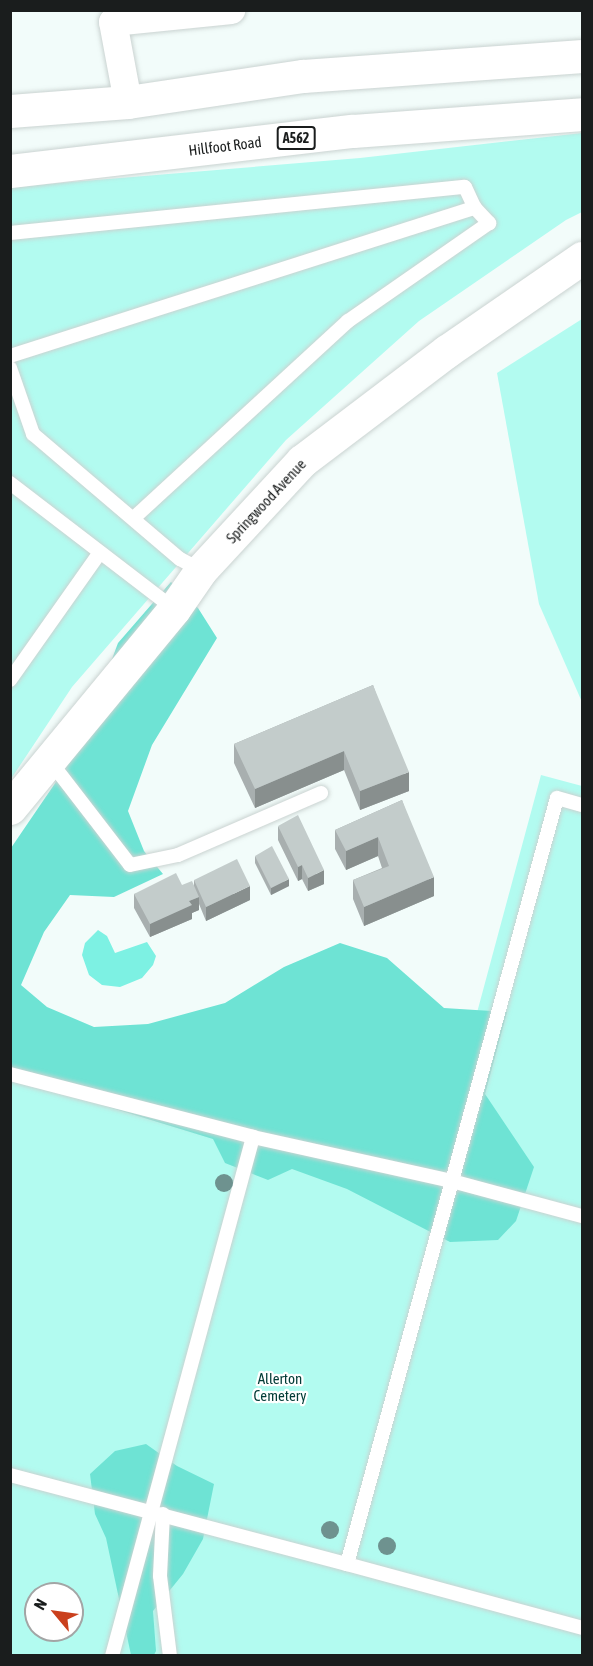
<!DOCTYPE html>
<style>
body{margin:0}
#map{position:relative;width:593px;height:1666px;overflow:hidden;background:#f2fcfa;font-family:"Asap Condensed",sans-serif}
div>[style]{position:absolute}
.green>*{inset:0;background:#b2fbf0}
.forest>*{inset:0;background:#6ee3d4}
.water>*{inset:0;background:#7df1e3}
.roads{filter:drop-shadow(0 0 2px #cad3d1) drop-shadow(0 0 2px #cad3d1)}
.lane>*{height:14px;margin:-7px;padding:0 7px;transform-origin:7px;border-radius:7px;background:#fff}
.street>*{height:28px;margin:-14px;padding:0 14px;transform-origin:14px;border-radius:14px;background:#fff}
.secondary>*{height:33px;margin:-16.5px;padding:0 16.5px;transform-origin:16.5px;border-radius:16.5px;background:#fff}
.highway>*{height:33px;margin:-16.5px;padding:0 16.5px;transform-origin:16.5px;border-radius:16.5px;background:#fff}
.trees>*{width:18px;height:18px;margin:-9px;border-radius:50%;background:#6e928f}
.wall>*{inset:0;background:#a8afaf}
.shaded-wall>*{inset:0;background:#888f8e}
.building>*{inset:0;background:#c3cccb}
span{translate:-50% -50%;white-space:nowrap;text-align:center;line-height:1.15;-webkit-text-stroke:4.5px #fff;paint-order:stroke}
.shield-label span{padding:2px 4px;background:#fff;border:2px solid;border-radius:4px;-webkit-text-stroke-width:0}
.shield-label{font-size:14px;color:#1a1d1d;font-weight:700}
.street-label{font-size:15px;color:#1a1d1d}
.park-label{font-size:15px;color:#023c37}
.frame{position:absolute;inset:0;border:12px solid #1a1d1d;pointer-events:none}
.north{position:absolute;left:24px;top:1582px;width:60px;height:60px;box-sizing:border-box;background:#fff;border:2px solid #a3a5a5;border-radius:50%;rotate:299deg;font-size:16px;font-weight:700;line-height:24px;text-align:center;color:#1a1d1d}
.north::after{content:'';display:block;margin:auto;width:21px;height:27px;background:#ca401d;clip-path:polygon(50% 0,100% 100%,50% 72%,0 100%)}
</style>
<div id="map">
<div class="green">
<i style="clip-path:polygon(582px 133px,582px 212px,566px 220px,419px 321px,286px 440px,72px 687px,11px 779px,11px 187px,360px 158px)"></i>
<i style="clip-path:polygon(582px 319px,582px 702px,539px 604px,497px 373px)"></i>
<i style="clip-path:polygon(evenodd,541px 775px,582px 786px,582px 1655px,11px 1655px,10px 1033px,440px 1150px,541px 775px,36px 1594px,72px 1594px,72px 1630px,36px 1630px,36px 1594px)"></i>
</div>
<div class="forest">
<i style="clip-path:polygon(171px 582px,198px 608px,217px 638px,152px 745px,128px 811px,144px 851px,163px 874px,114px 897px,70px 895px,44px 932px,21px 985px,47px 1007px,94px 1027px,148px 1024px,225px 1003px,284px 967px,340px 943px,387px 958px,444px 1008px,507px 1012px,485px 1094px,534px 1167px,516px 1221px,498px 1240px,450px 1242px,347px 1189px,292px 1169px,268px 1180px,225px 1163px,213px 1139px,11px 1077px,11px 848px,79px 748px,118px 643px)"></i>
<i style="clip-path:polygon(146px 1444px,177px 1466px,214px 1484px,203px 1539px,183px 1574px,153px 1611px,156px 1651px,154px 1655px,131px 1655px,106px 1538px,95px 1514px,90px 1474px,115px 1451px)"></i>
</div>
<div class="water">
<i style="clip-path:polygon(98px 930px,107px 936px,115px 953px,147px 942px,156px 956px,153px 965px,142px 978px,120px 987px,102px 985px,89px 975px,82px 955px,85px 943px)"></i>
</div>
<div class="roads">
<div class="lane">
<i style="left:10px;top:233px;width:457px;rotate:-5.8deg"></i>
<i style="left:465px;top:187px;width:23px;rotate:65deg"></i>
<i style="left:475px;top:208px;width:21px;rotate:47deg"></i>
<i style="left:489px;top:223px;width:172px;rotate:145.2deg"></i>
<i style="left:348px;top:321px;width:289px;rotate:137.4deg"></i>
<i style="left:10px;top:356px;width:488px;rotate:-17.7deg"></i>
<i style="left:10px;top:368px;width:70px;rotate:70.8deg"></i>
<i style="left:33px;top:434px;width:193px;rotate:40.4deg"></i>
<i style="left:180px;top:559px;width:24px;rotate:28deg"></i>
<i style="left:10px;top:483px;width:207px;rotate:37.5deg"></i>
<i style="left:10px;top:680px;width:154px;rotate:-54.8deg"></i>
<i style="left:50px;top:761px;width:131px;rotate:52.4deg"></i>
<i style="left:130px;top:865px;width:49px;rotate:-11.8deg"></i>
<i style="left:178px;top:855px;width:156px;rotate:-23.4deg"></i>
<i style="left:10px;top:1074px;width:251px;rotate:14.5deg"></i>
<i style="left:253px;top:1137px;width:204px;rotate:12.5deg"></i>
<i style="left:452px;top:1181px;width:135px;rotate:15.1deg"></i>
<i style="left:10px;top:1475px;width:349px;rotate:14.8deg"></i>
<i style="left:347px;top:1564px;width:794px;rotate:-74.67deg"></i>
<i style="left:557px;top:798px;width:26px;rotate:16deg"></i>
<i style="left:163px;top:1514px;width:62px;rotate:92.8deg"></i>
<i style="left:160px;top:1576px;width:81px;rotate:82.9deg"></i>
<i style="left:347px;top:1564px;width:244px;rotate:15.2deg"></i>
<i style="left:112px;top:1656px;width:538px;rotate:-74.8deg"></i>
</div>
<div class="street">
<i style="left:128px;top:102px;width:81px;rotate:-100.6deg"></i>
<i style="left:113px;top:22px;width:119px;rotate:-5.8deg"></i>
</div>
<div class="secondary">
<i style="left:10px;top:808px;width:258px;rotate:-50.5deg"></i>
<i style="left:174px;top:609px;width:47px;rotate:-55.3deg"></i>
<i style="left:201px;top:570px;width:149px;rotate:-47.2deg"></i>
<i style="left:302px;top:461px;width:182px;rotate:-37.2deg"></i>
<i style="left:447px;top:351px;width:164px;rotate:-34.6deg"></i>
</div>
<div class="highway">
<i style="left:10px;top:111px;width:118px;rotate:-4.4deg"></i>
<i style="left:128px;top:102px;width:177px;rotate:-8.5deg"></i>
<i style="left:303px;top:76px;width:280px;rotate:-4.1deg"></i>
<i style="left:10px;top:171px;width:345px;rotate:-6.7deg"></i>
<i style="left:353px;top:131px;width:230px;rotate:-4.2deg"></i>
</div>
</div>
<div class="trees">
<i style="left:224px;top:1183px"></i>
<i style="left:330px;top:1530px"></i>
<i style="left:387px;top:1546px"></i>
</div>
<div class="wall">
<i style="clip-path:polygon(373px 685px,409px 791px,360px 810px,344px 770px,255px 808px,234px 763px,234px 744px)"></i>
<i style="clip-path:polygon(402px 800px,434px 896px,364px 926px,353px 899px,353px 880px,382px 868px,378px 856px,346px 870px,335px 849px,335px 830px)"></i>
<i style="clip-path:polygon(278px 826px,324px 884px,308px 891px,302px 879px,298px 881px,278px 840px)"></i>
<i style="clip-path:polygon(255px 856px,289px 886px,271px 895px,255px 863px)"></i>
<i style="clip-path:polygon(194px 880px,250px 900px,206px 921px,199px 904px,199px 910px,192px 913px,192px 919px,150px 937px,134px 908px,134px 894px,182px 885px,194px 886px)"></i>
</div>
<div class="shaded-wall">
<i style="clip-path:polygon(344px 751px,344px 770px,255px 808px,255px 789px)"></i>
<i style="clip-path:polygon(409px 772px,409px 791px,360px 810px,360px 791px)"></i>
<i style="clip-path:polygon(378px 837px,378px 856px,346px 870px,346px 851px)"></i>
<i style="clip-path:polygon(302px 865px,302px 879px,298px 881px,298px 867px)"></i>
<i style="clip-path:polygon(324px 870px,324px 884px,308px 891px,308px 878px)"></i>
<i style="clip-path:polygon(434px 877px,434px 896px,364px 926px,364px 907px)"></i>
<i style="clip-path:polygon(289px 879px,289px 886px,271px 895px,271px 888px)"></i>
<i style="clip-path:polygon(250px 886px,250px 900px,206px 921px,206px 907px)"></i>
<i style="clip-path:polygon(199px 897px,199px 910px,192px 913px,192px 919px,150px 937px,150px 924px,189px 901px)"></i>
</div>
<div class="building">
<i style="clip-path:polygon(373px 685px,409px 772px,360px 791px,344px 751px,255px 789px,234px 744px)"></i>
<i style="clip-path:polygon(402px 800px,434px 877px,364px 907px,353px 880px,389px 866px,378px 837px,346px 851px,335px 830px)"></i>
<i style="clip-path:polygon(298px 815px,324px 870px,308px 878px,302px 865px,298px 867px,278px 826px)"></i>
<i style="clip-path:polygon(272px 846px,289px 879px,271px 888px,255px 856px)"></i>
<i style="clip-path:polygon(237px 859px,250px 886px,206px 907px,194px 880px)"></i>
<i style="clip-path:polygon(176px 873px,182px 885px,192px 881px,199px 897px,189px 901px,192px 905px,150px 924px,134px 894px)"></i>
</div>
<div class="shield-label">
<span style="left:296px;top:138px">A562</span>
</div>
<div class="street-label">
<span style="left:225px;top:146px;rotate:-7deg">Hillfoot Road</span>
<span style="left:266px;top:501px;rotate:-47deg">Springwood Avenue</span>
</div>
<div class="park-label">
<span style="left:280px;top:1387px">Allerton<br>Cemetery</span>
</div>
<div class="frame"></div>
<div class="north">N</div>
</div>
